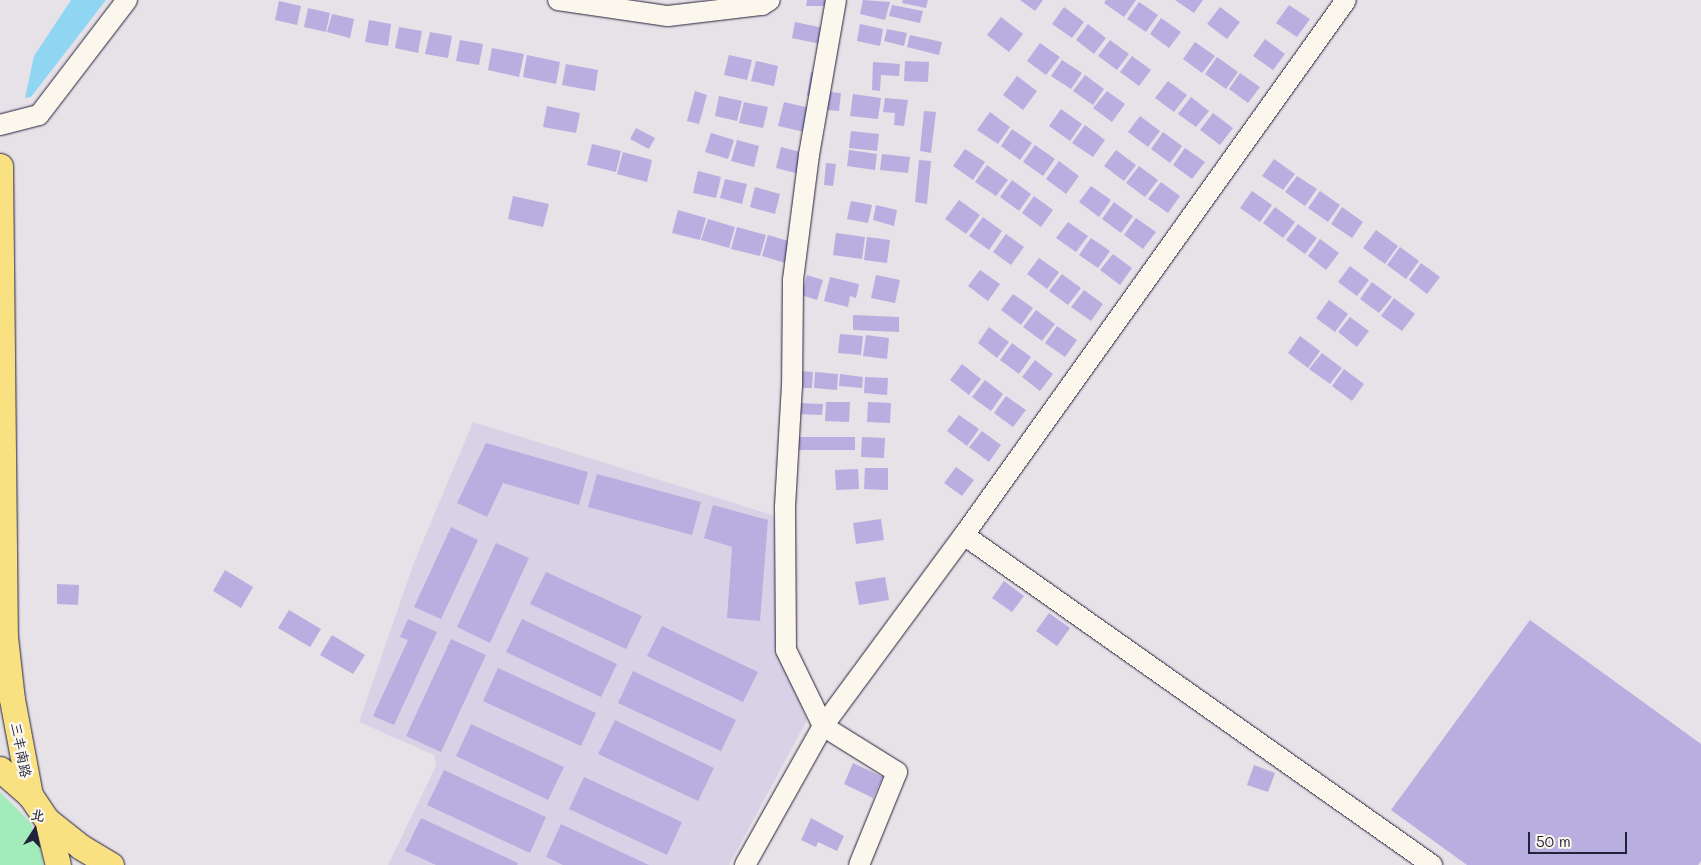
<!DOCTYPE html>
<meta charset="utf-8">
<style>
body{margin:0}
#map{position:relative;width:1701px;height:865px;overflow:hidden;background:#e7e1e8;font-family:Mali,"LXGW WenKai TC",sans-serif}
div>[style]{position:absolute}
.built>*{inset:0;background:#d9d2e6}
.green>*{inset:0;background:#a2ebba}
.water>*{inset:0;background:#90d6f2}
.building>*{inset:0;background:#b8afe0}
.roads{filter:drop-shadow(0 0 1px #22223b) drop-shadow(0 0 1px #22223b)}
.minor>*{height:20px;margin:-10px;padding:0 10px;transform-origin:10px;border-radius:10px;background:#fbf7ec}
.major>*{height:25px;margin:-12.5px;padding:0 12.5px;transform-origin:12.5px;border-radius:12.5px;background:#f9e181}
span{translate:-50% -50%;white-space:nowrap;text-align:center;line-height:1.15;-webkit-text-stroke:5px #fbf7ec;paint-order:stroke}
.street-label{font-size:14px;color:#22223b}
.north{position:absolute;left:10px;top:805px;width:50px;height:50px;-webkit-text-stroke:4px #fbf7ec;paint-order:stroke;rotate:11deg;font-size:14px;font-weight:700;line-height:20px;text-align:center;color:#22223b}
.north::after{content:'';display:block;margin:auto;width:18px;height:22px;background:#22223b;clip-path:polygon(50% 0,100% 100%,50% 72%,0 100%)}
.scale{position:absolute;left:1528px;top:832px;width:99px;height:22px;box-sizing:border-box;border:2px solid #22223b;border-top:0;padding-left:6px;font-size:15px;line-height:18px;white-space:nowrap;color:#22223b;-webkit-text-stroke:4px #fbf7ec;paint-order:stroke}
</style>
<div id="map">
<div class="built">
<i style="clip-path:polygon(473px 422px,782px 518px,779px 650px,807px 720px,729px 865px,388px 865px,436px 766px,434px 755px,359px 722px,413px 565px)"></i>
</div>
<div class="green">
<i style="clip-path:polygon(0 792px,29px 821px,40px 841px,43px 865px,0 865px)"></i>
</div>
<div class="water">
<i style="clip-path:polygon(71px 0,106px 0,31px 97px,25px 98px,34px 56px)"></i>
</div>
<div class="building">
<i style="clip-path:polygon(807px 0,830px 0,830px 6px,806px 6px)"></i>
<i style="clip-path:polygon(863px 0,890px 2px,885px 20px,860px 14px)"></i>
<i style="clip-path:polygon(903px 0,928px 0,926px 8px,902px 3px)"></i>
<i style="clip-path:polygon(1020px 0,1043px 0,1035px 11px)"></i>
<i style="clip-path:polygon(1106px 0,1136px 0,1124px 17px,1104px 3px)"></i>
<i style="clip-path:polygon(1175px 0,1203px 0,1194px 13px)"></i>
<i style="clip-path:polygon(279px 1px,301px 6px,297px 25px,275px 20px)"></i>
<i style="clip-path:polygon(1139px 2px,1158px 15px,1146px 32px,1127px 19px)"></i>
<i style="clip-path:polygon(892px 5px,923px 11px,920px 23px,889px 16px)"></i>
<i style="clip-path:polygon(1289px 5px,1310px 19px,1297px 37px,1276px 23px)"></i>
<i style="clip-path:polygon(1064px 7px,1084px 22px,1072px 38px,1052px 24px)"></i>
<i style="clip-path:polygon(1220px 7px,1240px 22px,1227px 39px,1207px 24px)"></i>
<i style="clip-path:polygon(308px 8px,330px 13px,326px 32px,304px 27px)"></i>
<i style="clip-path:polygon(332px 14px,354px 19px,350px 38px,327px 32px)"></i>
<i style="clip-path:polygon(1001px 17px,1023px 34px,1009px 52px,987px 35px)"></i>
<i style="clip-path:polygon(1161px 18px,1181px 32px,1169px 48px,1150px 34px)"></i>
<i style="clip-path:polygon(369px 20px,391px 24px,388px 46px,365px 42px)"></i>
<i style="clip-path:polygon(795px 22px,828px 29px,825px 45px,792px 38px)"></i>
<i style="clip-path:polygon(860px 24px,883px 29px,880px 46px,857px 41px)"></i>
<i style="clip-path:polygon(1088px 24px,1106px 38px,1094px 54px,1076px 40px)"></i>
<i style="clip-path:polygon(399px 27px,422px 31px,418px 53px,395px 48px)"></i>
<i style="clip-path:polygon(887px 29px,907px 33px,904px 46px,884px 41px)"></i>
<i style="clip-path:polygon(430px 32px,452px 36px,448px 58px,425px 54px)"></i>
<i style="clip-path:polygon(910px 35px,942px 42px,939px 55px,907px 47px)"></i>
<i style="clip-path:polygon(1265px 39px,1285px 54px,1273px 70px,1253px 56px)"></i>
<i style="clip-path:polygon(460px 40px,483px 44px,479px 65px,456px 61px)"></i>
<i style="clip-path:polygon(1110px 40px,1129px 54px,1117px 70px,1098px 56px)"></i>
<i style="clip-path:polygon(1195px 42px,1215px 56px,1202px 73px,1183px 59px)"></i>
<i style="clip-path:polygon(1040px 43px,1060px 57px,1046px 75px,1027px 61px)"></i>
<i style="clip-path:polygon(492px 48px,524px 54px,519px 77px,488px 70px)"></i>
<i style="clip-path:polygon(527px 55px,560px 62px,556px 84px,523px 77px)"></i>
<i style="clip-path:polygon(729px 55px,752px 60px,747px 80px,724px 75px)"></i>
<i style="clip-path:polygon(1132px 56px,1151px 70px,1139px 86px,1120px 72px)"></i>
<i style="clip-path:polygon(1217px 57px,1238px 72px,1226px 89px,1205px 74px)"></i>
<i style="clip-path:polygon(1062px 60px,1082px 73px,1071px 89px,1051px 76px)"></i>
<i style="clip-path:polygon(756px 61px,778px 66px,774px 86px,751px 81px)"></i>
<i style="clip-path:polygon(905px 61px,929px 62px,928px 82px,904px 81px)"></i>
<i style="clip-path:polygon(873px 62px,900px 64px,899px 76px,881px 75px,880px 91px,872px 90px)"></i>
<i style="clip-path:polygon(566px 64px,598px 70px,595px 91px,562px 85px)"></i>
<i style="clip-path:polygon(811px 72px,821px 73px,817px 97px,807px 96px)"></i>
<i style="clip-path:polygon(1240px 73px,1260px 87px,1248px 103px,1229px 89px)"></i>
<i style="clip-path:polygon(1085px 75px,1104px 89px,1093px 105px,1073px 91px)"></i>
<i style="clip-path:polygon(1017px 76px,1037px 91px,1023px 110px,1003px 95px)"></i>
<i style="clip-path:polygon(1168px 81px,1187px 95px,1174px 112px,1155px 98px)"></i>
<i style="clip-path:polygon(695px 91px,707px 95px,699px 124px,687px 121px)"></i>
<i style="clip-path:polygon(1107px 91px,1125px 104px,1112px 122px,1093px 108px)"></i>
<i style="clip-path:polygon(829px 92px,841px 93px,839px 111px,827px 110px)"></i>
<i style="clip-path:polygon(853px 94px,881px 98px,878px 119px,850px 116px)"></i>
<i style="clip-path:polygon(719px 96px,742px 101px,737px 121px,715px 116px)"></i>
<i style="clip-path:polygon(1191px 97px,1209px 111px,1196px 127px,1178px 114px)"></i>
<i style="clip-path:polygon(885px 98px,908px 100px,904px 126px,894px 125px,895px 113px,883px 112px)"></i>
<i style="clip-path:polygon(744px 102px,768px 107px,763px 128px,739px 123px)"></i>
<i style="clip-path:polygon(784px 102px,814px 109px,809px 133px,778px 126px)"></i>
<i style="clip-path:polygon(547px 106px,580px 113px,576px 133px,543px 127px)"></i>
<i style="clip-path:polygon(1061px 109px,1082px 124px,1070px 141px,1049px 126px)"></i>
<i style="clip-path:polygon(924px 111px,936px 112px,931px 153px,920px 151px)"></i>
<i style="clip-path:polygon(990px 112px,1010px 127px,998px 144px,977px 130px)"></i>
<i style="clip-path:polygon(1213px 113px,1233px 128px,1220px 145px,1200px 130px)"></i>
<i style="clip-path:polygon(1140px 116px,1160px 131px,1148px 147px,1128px 132px)"></i>
<i style="clip-path:polygon(1085px 125px,1105px 140px,1093px 157px,1072px 143px)"></i>
<i style="clip-path:polygon(636px 128px,655px 138px,649px 149px,630px 139px)"></i>
<i style="clip-path:polygon(1012px 129px,1032px 143px,1020px 160px,1001px 146px)"></i>
<i style="clip-path:polygon(851px 131px,879px 134px,877px 151px,849px 148px)"></i>
<i style="clip-path:polygon(1163px 132px,1182px 146px,1170px 163px,1151px 149px)"></i>
<i style="clip-path:polygon(711px 133px,734px 140px,728px 159px,705px 152px)"></i>
<i style="clip-path:polygon(737px 140px,759px 146px,754px 167px,731px 161px)"></i>
<i style="clip-path:polygon(592px 144px,621px 151px,616px 172px,587px 165px)"></i>
<i style="clip-path:polygon(1035px 145px,1055px 159px,1043px 176px,1023px 162px)"></i>
<i style="clip-path:polygon(781px 147px,804px 153px,799px 174px,776px 168px)"></i>
<i style="clip-path:polygon(1185px 148px,1205px 162px,1192px 179px,1173px 165px)"></i>
<i style="clip-path:polygon(965px 149px,985px 162px,973px 180px,953px 166px)"></i>
<i style="clip-path:polygon(849px 150px,877px 154px,875px 170px,847px 166px)"></i>
<i style="clip-path:polygon(1116px 150px,1136px 165px,1124px 181px,1104px 166px)"></i>
<i style="clip-path:polygon(623px 152px,652px 160px,647px 182px,617px 174px)"></i>
<i style="clip-path:polygon(882px 154px,910px 157px,908px 173px,880px 170px)"></i>
<i style="clip-path:polygon(1274px 159px,1295px 174px,1283px 190px,1262px 176px)"></i>
<i style="clip-path:polygon(919px 160px,931px 161px,927px 204px,915px 202px)"></i>
<i style="clip-path:polygon(1059px 161px,1079px 176px,1066px 194px,1046px 179px)"></i>
<i style="clip-path:polygon(826px 163px,836px 164px,833px 186px,824px 185px)"></i>
<i style="clip-path:polygon(987px 165px,1008px 180px,996px 196px,975px 182px)"></i>
<i style="clip-path:polygon(1139px 166px,1158px 180px,1145px 197px,1126px 183px)"></i>
<i style="clip-path:polygon(698px 171px,721px 177px,716px 198px,693px 193px)"></i>
<i style="clip-path:polygon(1297px 176px,1317px 189px,1305px 206px,1285px 192px)"></i>
<i style="clip-path:polygon(725px 179px,747px 184px,742px 204px,720px 198px)"></i>
<i style="clip-path:polygon(1012px 180px,1031px 194px,1019px 211px,1000px 197px)"></i>
<i style="clip-path:polygon(1161px 182px,1180px 196px,1168px 213px,1148px 199px)"></i>
<i style="clip-path:polygon(1091px 186px,1111px 200px,1099px 217px,1079px 202px)"></i>
<i style="clip-path:polygon(755px 187px,780px 194px,775px 214px,750px 207px)"></i>
<i style="clip-path:polygon(1252px 191px,1272px 205px,1260px 222px,1240px 208px)"></i>
<i style="clip-path:polygon(1320px 191px,1340px 205px,1328px 222px,1308px 208px)"></i>
<i style="clip-path:polygon(513px 196px,549px 204px,543px 227px,508px 219px)"></i>
<i style="clip-path:polygon(1034px 196px,1053px 210px,1041px 227px,1022px 213px)"></i>
<i style="clip-path:polygon(959px 200px,980px 215px,966px 234px,945px 219px)"></i>
<i style="clip-path:polygon(851px 201px,872px 205px,868px 223px,847px 219px)"></i>
<i style="clip-path:polygon(1114px 202px,1133px 216px,1121px 233px,1102px 219px)"></i>
<i style="clip-path:polygon(876px 205px,897px 210px,894px 226px,873px 220px)"></i>
<i style="clip-path:polygon(1275px 207px,1295px 222px,1283px 238px,1263px 223px)"></i>
<i style="clip-path:polygon(1342px 207px,1363px 222px,1352px 238px,1331px 224px)"></i>
<i style="clip-path:polygon(678px 210px,706px 218px,700px 240px,672px 233px)"></i>
<i style="clip-path:polygon(983px 217px,1002px 231px,989px 250px,969px 236px)"></i>
<i style="clip-path:polygon(1136px 218px,1156px 232px,1143px 249px,1124px 235px)"></i>
<i style="clip-path:polygon(708px 219px,735px 227px,729px 248px,701px 240px)"></i>
<i style="clip-path:polygon(1068px 222px,1088px 236px,1076px 252px,1056px 238px)"></i>
<i style="clip-path:polygon(1298px 224px,1317px 238px,1305px 254px,1286px 240px)"></i>
<i style="clip-path:polygon(737px 227px,766px 235px,760px 256px,731px 249px)"></i>
<i style="clip-path:polygon(1376px 230px,1398px 246px,1385px 264px,1363px 248px)"></i>
<i style="clip-path:polygon(836px 233px,865px 237px,862px 259px,833px 255px)"></i>
<i style="clip-path:polygon(1006px 234px,1024px 247px,1011px 265px,993px 252px)"></i>
<i style="clip-path:polygon(768px 235px,795px 243px,789px 264px,762px 256px)"></i>
<i style="clip-path:polygon(867px 237px,890px 240px,887px 263px,864px 260px)"></i>
<i style="clip-path:polygon(1091px 238px,1110px 251px,1098px 268px,1079px 255px)"></i>
<i style="clip-path:polygon(1320px 239px,1339px 253px,1326px 270px,1308px 256px)"></i>
<i style="clip-path:polygon(1400px 247px,1419px 261px,1406px 279px,1387px 265px)"></i>
<i style="clip-path:polygon(1113px 254px,1132px 268px,1120px 285px,1100px 270px)"></i>
<i style="clip-path:polygon(1039px 258px,1059px 272px,1047px 289px,1027px 274px)"></i>
<i style="clip-path:polygon(1421px 263px,1440px 277px,1427px 294px,1409px 280px)"></i>
<i style="clip-path:polygon(1350px 266px,1369px 280px,1357px 296px,1338px 282px)"></i>
<i style="clip-path:polygon(980px 270px,1000px 284px,988px 301px,968px 286px)"></i>
<i style="clip-path:polygon(1062px 274px,1081px 288px,1068px 305px,1049px 291px)"></i>
<i style="clip-path:polygon(807px 275px,823px 280px,817px 300px,801px 295px)"></i>
<i style="clip-path:polygon(876px 275px,900px 280px,895px 303px,871px 298px)"></i>
<i style="clip-path:polygon(830px 277px,859px 284px,856px 298px,850px 296px,848px 307px,824px 301px)"></i>
<i style="clip-path:polygon(1372px 282px,1392px 297px,1379px 313px,1360px 299px)"></i>
<i style="clip-path:polygon(1084px 290px,1103px 304px,1091px 321px,1071px 307px)"></i>
<i style="clip-path:polygon(1013px 294px,1033px 308px,1021px 325px,1001px 310px)"></i>
<i style="clip-path:polygon(1394px 298px,1415px 314px,1402px 331px,1381px 316px)"></i>
<i style="clip-path:polygon(1329px 300px,1348px 314px,1335px 332px,1316px 318px)"></i>
<i style="clip-path:polygon(1036px 310px,1055px 324px,1042px 341px,1023px 327px)"></i>
<i style="clip-path:polygon(853px 315px,899px 317px,899px 332px,853px 330px)"></i>
<i style="clip-path:polygon(1350px 317px,1369px 331px,1357px 347px,1338px 332px)"></i>
<i style="clip-path:polygon(1057px 326px,1077px 340px,1065px 357px,1045px 343px)"></i>
<i style="clip-path:polygon(989px 327px,1009px 342px,997px 358px,978px 343px)"></i>
<i style="clip-path:polygon(840px 334px,863px 336px,861px 355px,838px 353px)"></i>
<i style="clip-path:polygon(866px 335px,889px 338px,887px 359px,863px 356px)"></i>
<i style="clip-path:polygon(1300px 336px,1320px 351px,1308px 368px,1288px 353px)"></i>
<i style="clip-path:polygon(1012px 343px,1031px 357px,1019px 374px,1000px 360px)"></i>
<i style="clip-path:polygon(1322px 353px,1342px 368px,1330px 384px,1309px 369px)"></i>
<i style="clip-path:polygon(1035px 360px,1053px 374px,1040px 391px,1022px 377px)"></i>
<i style="clip-path:polygon(962px 364px,981px 379px,969px 395px,950px 380px)"></i>
<i style="clip-path:polygon(1344px 369px,1364px 384px,1352px 401px,1332px 386px)"></i>
<i style="clip-path:polygon(800px 371px,813px 372px,812px 388px,799px 388px)"></i>
<i style="clip-path:polygon(815px 372px,838px 374px,837px 390px,814px 388px)"></i>
<i style="clip-path:polygon(840px 374px,863px 377px,862px 388px,839px 386px)"></i>
<i style="clip-path:polygon(865px 377px,888px 378px,887px 395px,864px 393px)"></i>
<i style="clip-path:polygon(985px 380px,1003px 394px,991px 411px,972px 397px)"></i>
<i style="clip-path:polygon(1006px 396px,1026px 410px,1013px 427px,994px 413px)"></i>
<i style="clip-path:polygon(826px 402px,850px 402px,849px 422px,825px 421px)"></i>
<i style="clip-path:polygon(868px 402px,891px 403px,890px 423px,867px 422px)"></i>
<i style="clip-path:polygon(799px 403px,823px 404px,822px 415px,798px 414px)"></i>
<i style="clip-path:polygon(959px 415px,979px 429px,967px 446px,947px 431px)"></i>
<i style="clip-path:polygon(982px 431px,1001px 445px,989px 462px,969px 447px)"></i>
<i style="clip-path:polygon(799px 437px,855px 437px,855px 450px,799px 450px)"></i>
<i style="clip-path:polygon(862px 437px,885px 438px,884px 458px,861px 457px)"></i>
<i style="clip-path:polygon(486px 443px,588px 472px,579px 505px,503px 483px,487px 517px,457px 503px)"></i>
<i style="clip-path:polygon(956px 467px,974px 480px,962px 496px,944px 483px)"></i>
<i style="clip-path:polygon(865px 468px,888px 468px,888px 490px,864px 489px)"></i>
<i style="clip-path:polygon(858px 469px,859px 489px,836px 490px,835px 470px)"></i>
<i style="clip-path:polygon(597px 474px,701px 502px,692px 535px,588px 507px)"></i>
<i style="clip-path:polygon(713px 505px,768px 520px,760px 621px,727px 618px,732px 547px,704px 538px)"></i>
<i style="clip-path:polygon(881px 519px,884px 540px,856px 544px,853px 523px)"></i>
<i style="clip-path:polygon(451px 527px,478px 540px,441px 619px,414px 607px)"></i>
<i style="clip-path:polygon(496px 543px,529px 558px,490px 643px,457px 627px)"></i>
<i style="clip-path:polygon(225px 570px,253px 587px,241px 608px,213px 591px)"></i>
<i style="clip-path:polygon(546px 572px,642px 616px,626px 649px,530px 604px)"></i>
<i style="clip-path:polygon(885px 577px,889px 600px,859px 605px,855px 582px)"></i>
<i style="clip-path:polygon(1004px 581px,1024px 596px,1012px 612px,992px 598px)"></i>
<i style="clip-path:polygon(57px 584px,79px 585px,78px 605px,57px 604px)"></i>
<i style="clip-path:polygon(289px 610px,321px 629px,310px 647px,278px 628px)"></i>
<i style="clip-path:polygon(1049px 613px,1070px 628px,1057px 646px,1036px 631px)"></i>
<i style="clip-path:polygon(408px 619px,437px 632px,394px 725px,373px 716px,408px 640px,400px 637px)"></i>
<i style="clip-path:polygon(522px 619px,617px 664px,601px 697px,506px 652px)"></i>
<i style="clip-path:polygon(1530px 620px,1701px 744px,1701px 861px,1698px 865px,1467px 865px,1391px 810px)"></i>
<i style="clip-path:polygon(662px 626px,758px 672px,743px 702px,647px 656px)"></i>
<i style="clip-path:polygon(332px 635px,365px 655px,353px 674px,320px 655px)"></i>
<i style="clip-path:polygon(451px 639px,486px 655px,441px 752px,406px 736px)"></i>
<i style="clip-path:polygon(498px 668px,596px 713px,581px 746px,483px 701px)"></i>
<i style="clip-path:polygon(633px 671px,736px 720px,721px 751px,618px 703px)"></i>
<i style="clip-path:polygon(615px 720px,714px 768px,698px 801px,598px 754px)"></i>
<i style="clip-path:polygon(471px 724px,564px 767px,548px 800px,456px 756px)"></i>
<i style="clip-path:polygon(853px 763px,883px 777px,873px 798px,844px 784px)"></i>
<i style="clip-path:polygon(1254px 765px,1275px 773px,1268px 792px,1247px 785px)"></i>
<i style="clip-path:polygon(444px 770px,546px 817px,530px 853px,427px 805px)"></i>
<i style="clip-path:polygon(584px 777px,682px 822px,667px 855px,569px 809px)"></i>
<i style="clip-path:polygon(421px 818px,518px 863px,517px 865px,436px 865px,405px 851px)"></i>
<i style="clip-path:polygon(811px 818px,844px 836px,837px 851px,818px 842px,816px 847px,801px 840px)"></i>
<i style="clip-path:polygon(561px 824px,649px 865px,563px 865px,546px 857px)"></i>
</div>
<div class="roads">
<div class="minor">
<i style="left:558px;top:0;width:111px;rotate:8.3deg"></i>
<i style="left:668px;top:16px;width:95px;rotate:-6.7deg"></i>
<i style="left:762px;top:5px;width:9px;rotate:-32deg"></i>
<i style="left:836px;top:0;width:157px;rotate:99.9deg"></i>
<i style="left:809px;top:155px;width:126px;rotate:97.3deg"></i>
<i style="left:793px;top:280px;width:105px;rotate:90.5deg"></i>
<i style="left:792px;top:385px;width:123px;rotate:93.3deg"></i>
<i style="left:785px;top:508px;width:142px;rotate:89.6deg"></i>
<i style="left:786px;top:650px;width:85px;rotate:64deg"></i>
<i style="left:823px;top:726px;width:87px;rotate:31.9deg"></i>
<i style="left:897px;top:772px;width:100px;rotate:112.2deg"></i>
<i style="left:0;top:125px;width:40px;rotate:-14.4deg"></i>
<i style="left:39px;top:115px;width:145px;rotate:-52.6deg"></i>
<i style="left:964px;top:535px;width:573px;rotate:35.19deg"></i>
<i style="left:745px;top:865px;width:159px;rotate:-60.7deg"></i>
<i style="left:823px;top:726px;width:237px;rotate:-53.6deg"></i>
<i style="left:964px;top:535px;width:657px;rotate:-54.47deg"></i>
</div>
<div class="major">
<i style="left:0;top:166px;width:471px;rotate:89.4deg"></i>
<i style="left:5px;top:637px;width:62px;rotate:83.6deg"></i>
<i style="left:12px;top:699px;width:98px;rotate:79.4deg"></i>
<i style="left:0;top:769px;width:40px;rotate:41deg"></i>
<i style="left:30px;top:795px;width:30px;rotate:56deg"></i>
<i style="left:47px;top:820px;width:46px;rotate:76.3deg"></i>
<i style="left:47px;top:820px;width:43px;rotate:38.5deg"></i>
<i style="left:81px;top:847px;width:35px;rotate:31deg"></i>
</div>
</div>
<div class="street-label">
<span style="left:21px;top:750px;rotate:79deg">三丰南路</span>
</div>
<div class="north">北</div>
<div class="scale">50 m</div>
</div>
